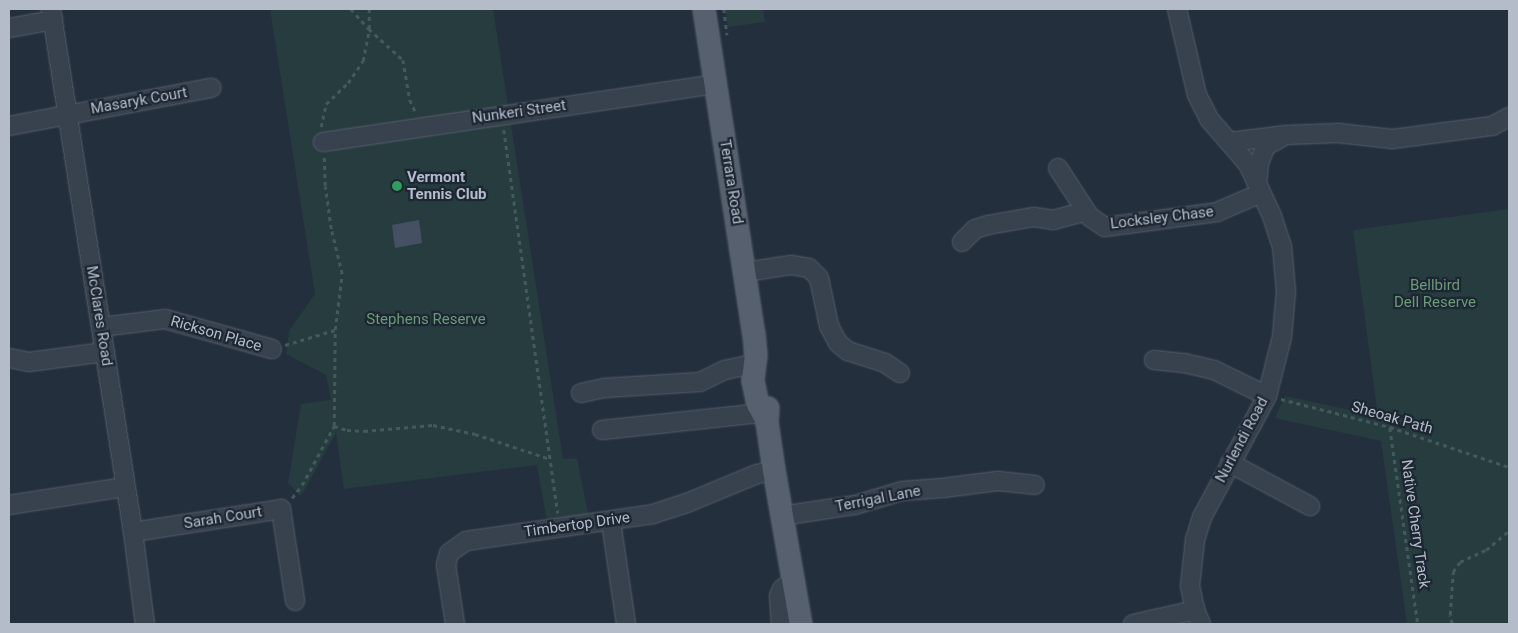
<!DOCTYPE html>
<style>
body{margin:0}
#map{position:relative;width:1518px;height:633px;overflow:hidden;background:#242f3e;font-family:Roboto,sans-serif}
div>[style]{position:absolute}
.green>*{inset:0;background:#263c3f}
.building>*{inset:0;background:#455162}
.path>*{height:2.5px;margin-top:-1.25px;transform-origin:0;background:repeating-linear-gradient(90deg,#44595c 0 4px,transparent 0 8px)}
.roads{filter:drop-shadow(0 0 1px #565f6c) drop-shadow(0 0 1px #565f6c)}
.minor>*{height:18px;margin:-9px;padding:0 9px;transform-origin:9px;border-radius:9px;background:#38414e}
.major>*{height:22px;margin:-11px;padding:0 11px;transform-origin:11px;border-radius:11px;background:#56606e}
.dots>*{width:14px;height:14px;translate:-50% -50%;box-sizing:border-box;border:2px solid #1d2633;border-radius:50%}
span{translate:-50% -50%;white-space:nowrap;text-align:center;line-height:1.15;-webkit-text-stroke:4.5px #1d2633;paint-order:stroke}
.street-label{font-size:15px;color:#b4bcc9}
.poi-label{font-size:15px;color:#b4bcc9;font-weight:700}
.left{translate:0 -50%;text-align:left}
.park-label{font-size:15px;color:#6b9a76}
.frame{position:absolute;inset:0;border:10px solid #b4bcc9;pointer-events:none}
</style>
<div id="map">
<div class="green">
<i style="clip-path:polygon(270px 9px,493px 9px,563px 459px,577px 458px,589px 518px,547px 521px,537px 465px,344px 489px,336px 433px,301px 496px,288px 483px,301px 404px,331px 400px,326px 375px,286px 354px,289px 331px,315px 294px)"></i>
<i style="clip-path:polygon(725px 9px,763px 9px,765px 22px,728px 27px)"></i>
<i style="clip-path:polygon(1509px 209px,1509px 624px,1407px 624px,1381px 441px,1275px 418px,1285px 396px,1378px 416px,1353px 230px)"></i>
</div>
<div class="building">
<i style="clip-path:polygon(419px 220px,422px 243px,395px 248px,392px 225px)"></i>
</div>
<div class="path">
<i style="left:351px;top:9px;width:27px;rotate:48deg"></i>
<i style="left:369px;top:29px;width:46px;rotate:42.4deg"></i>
<i style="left:403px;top:60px;width:41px;rotate:80.1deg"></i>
<i style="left:410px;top:100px;width:14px;rotate:65deg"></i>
<i style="left:724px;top:9px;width:26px;rotate:83deg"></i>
<i style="left:321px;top:127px;width:24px;rotate:-78deg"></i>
<i style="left:326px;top:104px;width:30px;rotate:-44deg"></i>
<i style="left:348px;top:83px;width:27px;rotate:-56deg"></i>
<i style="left:363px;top:61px;width:33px;rotate:-79deg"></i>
<i style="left:369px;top:29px;width:20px;rotate:-90deg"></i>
<i style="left:504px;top:130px;width:387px;rotate:82deg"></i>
<i style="left:285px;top:345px;width:52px;rotate:-16.7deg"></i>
<i style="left:1281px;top:399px;width:113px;rotate:14.4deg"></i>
<i style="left:1390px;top:427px;width:126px;rotate:18.6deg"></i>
<i style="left:334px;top:426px;width:14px;rotate:17deg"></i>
<i style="left:347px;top:430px;width:17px;rotate:3deg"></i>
<i style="left:364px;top:431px;width:69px;rotate:-5deg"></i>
<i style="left:433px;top:425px;width:43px;rotate:12.1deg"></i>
<i style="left:475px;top:434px;width:79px;rotate:18.4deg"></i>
<i style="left:1390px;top:428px;width:198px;rotate:81.9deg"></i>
<i style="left:292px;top:498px;width:16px;rotate:-52deg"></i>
<i style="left:302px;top:485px;width:67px;rotate:-61.5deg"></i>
<i style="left:334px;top:426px;width:96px;rotate:-89.4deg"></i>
<i style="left:335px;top:330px;width:56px;rotate:-82.9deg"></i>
<i style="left:342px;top:274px;width:46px;rotate:-103.7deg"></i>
<i style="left:331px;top:229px;width:43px;rotate:-97.9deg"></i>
<i style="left:325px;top:186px;width:29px;rotate:-92deg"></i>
<i style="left:1452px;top:624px;width:9px;rotate:-103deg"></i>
<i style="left:1450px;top:615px;width:43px;rotate:-86deg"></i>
<i style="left:1453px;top:572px;width:12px;rotate:-55deg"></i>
<i style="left:1460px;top:562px;width:29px;rotate:-25deg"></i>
<i style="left:1486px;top:550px;width:30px;rotate:-40deg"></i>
</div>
<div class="roads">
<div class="minor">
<i style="left:51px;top:9px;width:529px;rotate:81.09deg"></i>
<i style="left:133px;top:532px;width:93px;rotate:82.6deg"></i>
<i style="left:1177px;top:9px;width:88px;rotate:76.9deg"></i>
<i style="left:1197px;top:95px;width:27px;rotate:63deg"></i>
<i style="left:1209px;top:119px;width:60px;rotate:49.1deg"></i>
<i style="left:1248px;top:164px;width:57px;rotate:65.2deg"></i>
<i style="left:1272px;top:216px;width:33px;rotate:72deg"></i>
<i style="left:1282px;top:247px;width:44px;rotate:84.8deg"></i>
<i style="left:1286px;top:291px;width:46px;rotate:95deg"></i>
<i style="left:1282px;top:337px;width:61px;rotate:104.3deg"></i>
<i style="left:1267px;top:396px;width:137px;rotate:118.2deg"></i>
<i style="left:1202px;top:517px;width:24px;rotate:107deg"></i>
<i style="left:1195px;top:540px;width:46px;rotate:96.2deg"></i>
<i style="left:1190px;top:586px;width:25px;rotate:78deg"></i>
<i style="left:1195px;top:610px;width:15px;rotate:67deg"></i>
<i style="left:9px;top:28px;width:45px;rotate:-10.3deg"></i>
<i style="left:9px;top:126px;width:206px;rotate:-10.7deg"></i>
<i style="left:323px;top:142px;width:396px;rotate:-8.4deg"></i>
<i style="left:1230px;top:142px;width:57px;rotate:-7deg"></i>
<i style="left:1287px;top:135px;width:51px;rotate:-2.2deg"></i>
<i style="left:1338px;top:133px;width:55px;rotate:6.2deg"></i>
<i style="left:1393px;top:139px;width:100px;rotate:-7.5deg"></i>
<i style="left:1492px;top:126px;width:19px;rotate:-28deg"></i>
<i style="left:1058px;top:168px;width:59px;rotate:56.9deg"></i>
<i style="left:1090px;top:217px;width:18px;rotate:34deg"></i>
<i style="left:1105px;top:227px;width:113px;rotate:-7.6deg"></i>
<i style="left:1217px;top:212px;width:48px;rotate:-23.4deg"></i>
<i style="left:1257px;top:183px;width:20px;rotate:-84deg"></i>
<i style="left:1259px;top:163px;width:18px;rotate:-68deg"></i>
<i style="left:1266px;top:146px;width:18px;rotate:-29deg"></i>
<i style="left:962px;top:242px;width:18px;rotate:-45deg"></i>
<i style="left:975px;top:229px;width:14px;rotate:-17deg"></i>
<i style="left:988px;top:225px;width:47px;rotate:-9.9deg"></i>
<i style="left:1034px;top:217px;width:19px;rotate:9deg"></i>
<i style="left:1053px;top:220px;width:34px;rotate:-15deg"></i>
<i style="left:745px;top:272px;width:47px;rotate:-8.7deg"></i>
<i style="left:791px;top:265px;width:18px;rotate:9deg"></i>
<i style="left:809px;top:268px;width:14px;rotate:45deg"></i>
<i style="left:819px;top:278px;width:49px;rotate:78.2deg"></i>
<i style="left:829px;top:326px;width:19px;rotate:62deg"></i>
<i style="left:838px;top:343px;width:13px;rotate:39deg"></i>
<i style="left:848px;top:351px;width:39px;rotate:18deg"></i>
<i style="left:885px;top:363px;width:18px;rotate:34deg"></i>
<i style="left:101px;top:327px;width:64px;rotate:-7.1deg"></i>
<i style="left:165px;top:319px;width:111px;rotate:15.7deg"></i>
<i style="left:9px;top:358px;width:20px;rotate:11deg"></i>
<i style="left:29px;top:362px;width:77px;rotate:-7.5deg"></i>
<i style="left:1154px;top:360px;width:30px;rotate:6deg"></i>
<i style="left:1184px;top:363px;width:31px;rotate:13deg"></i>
<i style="left:1214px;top:370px;width:59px;rotate:26.1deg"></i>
<i style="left:581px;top:393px;width:24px;rotate:-12deg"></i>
<i style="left:604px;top:388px;width:96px;rotate:-3.6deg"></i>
<i style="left:700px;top:382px;width:28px;rotate:-26deg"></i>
<i style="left:725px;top:370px;width:30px;rotate:-12deg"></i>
<i style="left:602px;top:430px;width:161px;rotate:-6.1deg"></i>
<i style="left:1230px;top:463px;width:91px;rotate:28.3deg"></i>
<i style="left:9px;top:505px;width:116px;rotate:-8.9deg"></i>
<i style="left:781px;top:516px;width:75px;rotate:-8.5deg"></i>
<i style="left:855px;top:505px;width:49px;rotate:-16.6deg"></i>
<i style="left:902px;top:491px;width:41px;rotate:-4.2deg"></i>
<i style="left:943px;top:488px;width:55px;rotate:-7.3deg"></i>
<i style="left:998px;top:481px;width:37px;rotate:6deg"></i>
<i style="left:611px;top:522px;width:103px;rotate:81.6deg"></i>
<i style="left:133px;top:532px;width:150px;rotate:-8.8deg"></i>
<i style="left:281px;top:509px;width:93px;rotate:81.3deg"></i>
<i style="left:455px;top:624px;width:60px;rotate:-98.7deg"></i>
<i style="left:446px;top:565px;width:12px;rotate:-76deg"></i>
<i style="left:449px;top:553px;width:21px;rotate:-35deg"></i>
<i style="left:466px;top:541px;width:189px;rotate:-8.2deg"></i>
<i style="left:653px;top:514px;width:36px;rotate:-18deg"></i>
<i style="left:687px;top:503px;width:76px;rotate:-22.5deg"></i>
<i style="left:757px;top:474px;width:17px;rotate:-13deg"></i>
<i style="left:781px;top:624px;width:28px;rotate:-94deg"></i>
<i style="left:779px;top:596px;width:8px;rotate:-67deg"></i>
<i style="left:782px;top:589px;width:14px;rotate:-36deg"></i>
<i style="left:1133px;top:624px;width:64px;rotate:-12.7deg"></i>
</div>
<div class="major">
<i style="left:704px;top:9px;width:329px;rotate:81.3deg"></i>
<i style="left:754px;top:334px;width:21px;rotate:85deg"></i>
<i style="left:756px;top:355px;width:26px;rotate:97deg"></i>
<i style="left:753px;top:381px;width:24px;rotate:78deg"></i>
<i style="left:758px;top:404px;width:20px;rotate:63deg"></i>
<i style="left:768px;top:408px;width:14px;rotate:94deg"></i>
<i style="left:767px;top:422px;width:49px;rotate:81.7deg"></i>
<i style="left:774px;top:470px;width:156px;rotate:80.1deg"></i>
</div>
</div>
<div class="dots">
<i style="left:397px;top:186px;background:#2e9e5b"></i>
</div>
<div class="street-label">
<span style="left:139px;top:101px;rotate:-10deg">Masaryk Court</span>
<span style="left:519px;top:112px;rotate:-8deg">Nunkeri Street</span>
<span style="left:731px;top:182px;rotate:81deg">Terrara Road</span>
<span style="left:1162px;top:218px;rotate:-7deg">Locksley Chase</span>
<span style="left:99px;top:316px;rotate:81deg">McClares Road</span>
<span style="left:216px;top:334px;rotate:16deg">Rickson Place</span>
<span style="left:1392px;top:418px;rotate:16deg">Sheoak Path</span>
<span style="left:1242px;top:440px;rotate:-62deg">Nurlendi Road</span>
<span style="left:878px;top:499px;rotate:-11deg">Terrigal Lane</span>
<span style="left:223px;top:518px;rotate:-9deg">Sarah Court</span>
<span style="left:1415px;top:524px;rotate:82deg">Native Cherry Track</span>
<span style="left:577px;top:525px;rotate:-8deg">Timbertop Drive</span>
</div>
<div class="poi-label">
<span class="left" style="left:407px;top:186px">Vermont<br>Tennis Club</span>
</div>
<div class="park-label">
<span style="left:1435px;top:294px">Bellbird<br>Dell Reserve</span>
<span style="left:426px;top:320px">Stephens Reserve</span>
</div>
<div class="frame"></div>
</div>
